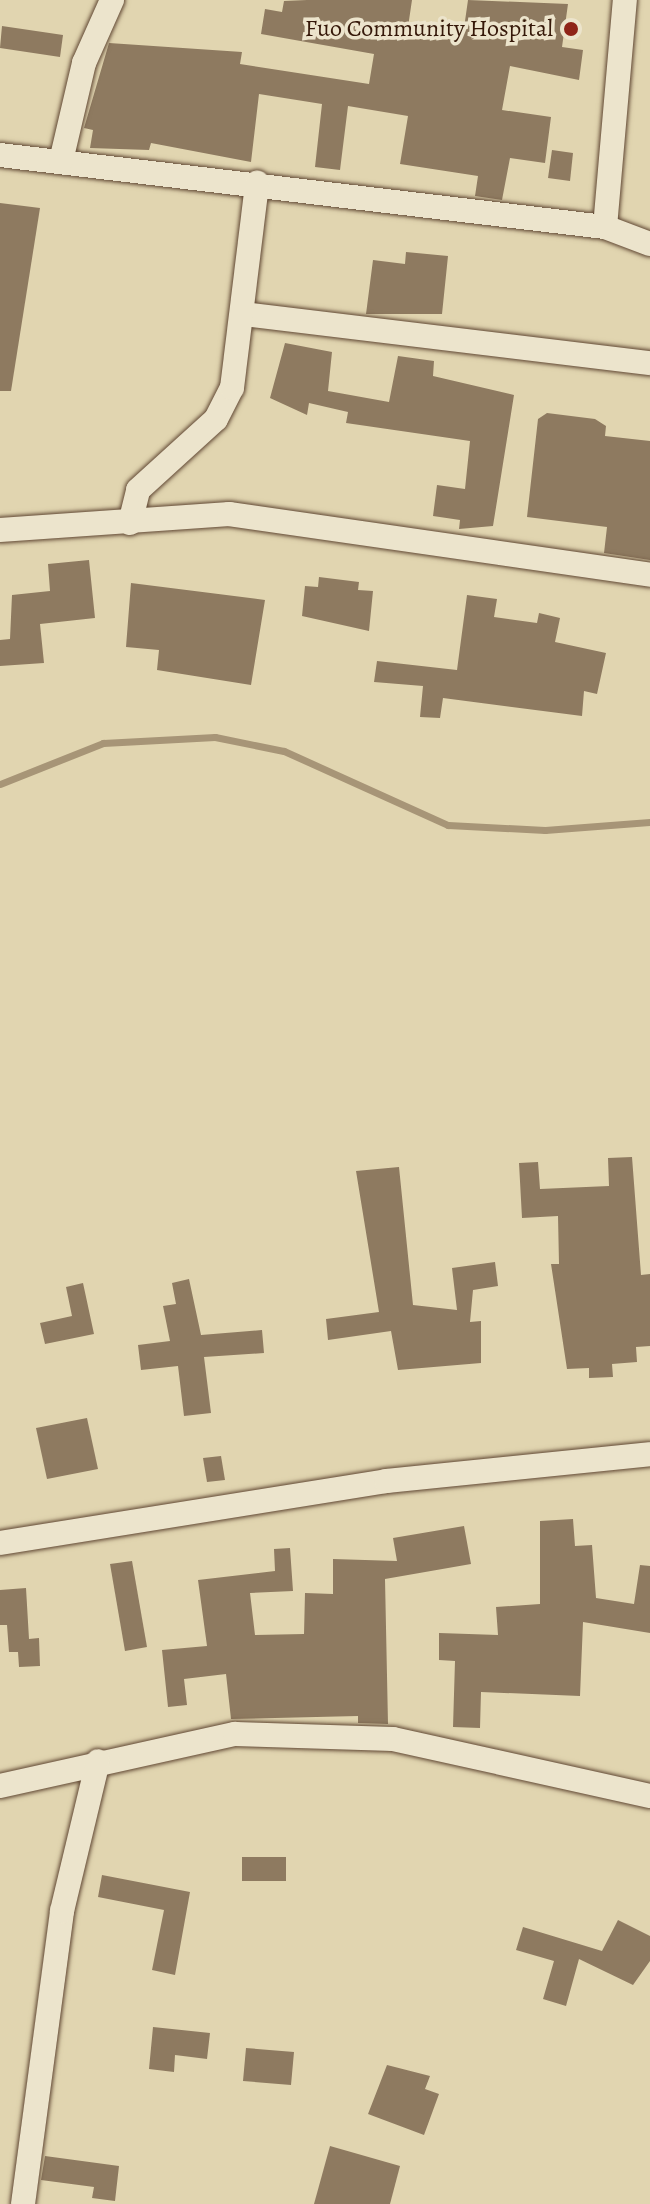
<!DOCTYPE html>
<style>
body{margin:0}
#map{position:relative;width:650px;height:2204px;overflow:hidden;background:#e1d5b0;font-family:Alegreya,serif}
div>[style]{position:absolute}
.stream>*{height:7px;margin:-3.5px;padding:0 3.5px;transform-origin:3.5px;border-radius:3.5px;background:#a79577}
.building>*{inset:0;background:#8e7a60}
.roads{filter:drop-shadow(0 0 2px #604733) drop-shadow(0 0 2px #604733)}
.street>*{height:24px;margin:-12px;padding:0 12px;transform-origin:12px;border-radius:12px;background:#ece4cc}
.dots>*{width:22px;height:22px;translate:-50% -50%;box-sizing:border-box;border:4px solid #ece4cc;border-radius:50%}
span{translate:-50% -50%;white-space:nowrap;text-align:center;line-height:1.15;-webkit-text-stroke:7px #ece4cc;paint-order:stroke}
.poi-label{font-size:24px;color:#351809}
.right{translate:-100% -50%;text-align:right}
</style>
<div id="map">
<div class="stream">
<i style="left:0;top:784px;width:111px;rotate:-21.7deg"></i>
<i style="left:103px;top:743px;width:112px;rotate:-3.1deg"></i>
<i style="left:215px;top:737px;width:70px;rotate:11.5deg"></i>
<i style="left:284px;top:751px;width:180px;rotate:24.3deg"></i>
<i style="left:448px;top:825px;width:97px;rotate:3deg"></i>
<i style="left:545px;top:830px;width:105px;rotate:-4.4deg"></i>
</div>
<div class="building">
<i style="clip-path:polygon(307px 0,412px 0,408px 27px,463px 35px,468px 0,568px 4px,562px 47px,583px 50px,579px 80px,510px 66px,502px 110px,551px 117px,545px 163px,510px 158px,502px 200px,475px 196px,478px 176px,400px 164px,408px 116px,348px 106px,340px 170px,315px 167px,322px 104px,259px 94px,251px 162px,151px 143px,149px 150px,90px 148px,93px 130px,84px 128px,109px 43px,242px 52px,240px 64px,369px 84px,374px 54px,261px 34px,265px 9px,282px 12px,284px 1px)"></i>
<i style="clip-path:polygon(2px 26px,63px 35px,60px 57px,0 48px)"></i>
<i style="clip-path:polygon(552px 150px,573px 153px,570px 181px,548px 178px)"></i>
<i style="clip-path:polygon(0 203px,40px 208px,11px 391px,0 391px)"></i>
<i style="clip-path:polygon(406px 252px,448px 256px,442px 314px,366px 314px,373px 260px,405px 264px)"></i>
<i style="clip-path:polygon(285px 343px,332px 352px,328px 391px,389px 402px,398px 356px,434px 361px,433px 376px,514px 395px,493px 526px,459px 529px,460px 520px,433px 516px,437px 485px,465px 489px,470px 441px,346px 423px,348px 412px,309px 403px,307px 415px,270px 398px)"></i>
<i style="clip-path:polygon(547px 413px,595px 419px,606px 426px,605px 436px,650px 441px,650px 560px,604px 553px,607px 527px,527px 517px,538px 419px)"></i>
<i style="clip-path:polygon(89px 560px,95px 618px,40px 624px,44px 663px,0 666px,0 640px,10px 639px,12px 595px,50px 591px,48px 564px)"></i>
<i style="clip-path:polygon(319px 577px,359px 582px,358px 590px,373px 591px,369px 631px,302px 616px,305px 586px,318px 587px)"></i>
<i style="clip-path:polygon(131px 583px,265px 600px,251px 685px,157px 670px,159px 650px,126px 647px)"></i>
<i style="clip-path:polygon(467px 595px,497px 599px,494px 617px,537px 623px,539px 613px,560px 618px,555px 642px,606px 653px,597px 694px,584px 691px,582px 716px,443px 698px,440px 718px,420px 717px,423px 686px,374px 682px,377px 661px,457px 670px)"></i>
<i style="clip-path:polygon(632px 1157px,641px 1275px,650px 1274px,650px 1346px,636px 1347px,637px 1362px,612px 1364px,613px 1377px,589px 1378px,589px 1368px,567px 1369px,551px 1264px,559px 1264px,558px 1216px,522px 1218px,519px 1163px,538px 1162px,540px 1189px,609px 1186px,608px 1158px)"></i>
<i style="clip-path:polygon(399px 1167px,413px 1305px,457px 1310px,452px 1268px,495px 1262px,498px 1286px,473px 1290px,470px 1322px,481px 1321px,481px 1363px,398px 1370px,391px 1331px,328px 1340px,326px 1319px,379px 1312px,356px 1171px)"></i>
<i style="clip-path:polygon(189px 1279px,201px 1335px,262px 1330px,264px 1353px,204px 1357px,211px 1413px,184px 1416px,178px 1366px,141px 1370px,138px 1345px,170px 1341px,163px 1306px,176px 1304px,172px 1283px)"></i>
<i style="clip-path:polygon(83px 1283px,94px 1334px,45px 1344px,40px 1323px,72px 1316px,66px 1287px)"></i>
<i style="clip-path:polygon(87px 1418px,98px 1469px,47px 1479px,36px 1428px)"></i>
<i style="clip-path:polygon(221px 1456px,225px 1480px,207px 1482px,203px 1458px)"></i>
<i style="clip-path:polygon(573px 1519px,575px 1546px,592px 1545px,596px 1598px,634px 1604px,640px 1565px,650px 1566px,650px 1633px,583px 1622px,580px 1696px,481px 1692px,480px 1728px,453px 1727px,455px 1661px,439px 1660px,439px 1633px,498px 1635px,496px 1607px,540px 1604px,540px 1521px)"></i>
<i style="clip-path:polygon(464px 1526px,471px 1564px,385px 1579px,388px 1724px,358px 1723px,358px 1716px,231px 1719px,226px 1674px,184px 1679px,187px 1705px,168px 1707px,162px 1650px,207px 1646px,198px 1580px,275px 1571px,274px 1549px,290px 1548px,293px 1591px,250px 1593px,255px 1635px,304px 1634px,305px 1593px,333px 1594px,333px 1559px,397px 1561px,393px 1538px)"></i>
<i style="clip-path:polygon(132px 1561px,147px 1647px,125px 1651px,110px 1564px)"></i>
<i style="clip-path:polygon(26px 1588px,29px 1639px,39px 1638px,40px 1666px,19px 1667px,18px 1652px,9px 1652px,7px 1625px,0 1625px,0 1590px)"></i>
<i style="clip-path:polygon(242px 1857px,286px 1857px,286px 1881px,242px 1881px)"></i>
<i style="clip-path:polygon(102px 1875px,190px 1892px,175px 1975px,152px 1970px,164px 1910px,98px 1897px)"></i>
<i style="clip-path:polygon(618px 1920px,650px 1936px,650px 1961px,633px 1985px,579px 1959px,566px 2006px,543px 1999px,554px 1961px,516px 1950px,523px 1927px,602px 1951px)"></i>
<i style="clip-path:polygon(153px 2027px,210px 2033px,207px 2059px,175px 2055px,174px 2072px,149px 2069px)"></i>
<i style="clip-path:polygon(246px 2048px,294px 2052px,291px 2085px,243px 2081px)"></i>
<i style="clip-path:polygon(387px 2065px,430px 2076px,425px 2089px,439px 2094px,424px 2135px,368px 2114px)"></i>
<i style="clip-path:polygon(330px 2146px,400px 2166px,390px 2204px,314px 2204px)"></i>
<i style="clip-path:polygon(45px 2156px,119px 2166px,115px 2201px,92px 2198px,94px 2187px,41px 2180px)"></i>
</div>
<div class="roads">
<div class="street">
<i style="left:0;top:155px;width:609px;rotate:6.79deg"></i>
<i style="left:605px;top:227px;width:48px;rotate:20.7deg"></i>
<i style="left:61px;top:161px;width:101px;rotate:-76.8deg"></i>
<i style="left:84px;top:63px;width:69px;rotate:-66deg"></i>
<i style="left:605px;top:227px;width:228px;rotate:-85deg"></i>
<i style="left:244px;top:314px;width:409px;rotate:6.9deg"></i>
<i style="left:130px;top:523px;width:34px;rotate:-76deg"></i>
<i style="left:138px;top:490px;width:105px;rotate:-42.3deg"></i>
<i style="left:216px;top:419px;width:35px;rotate:-63deg"></i>
<i style="left:232px;top:388px;width:207px;rotate:-83deg"></i>
<i style="left:0;top:530px;width:230px;rotate:-4deg"></i>
<i style="left:229px;top:514px;width:425px;rotate:8.2deg"></i>
<i style="left:0;top:1543px;width:391px;rotate:-9.1deg"></i>
<i style="left:386px;top:1481px;width:265px;rotate:-5.8deg"></i>
<i style="left:0;top:1786px;width:241px;rotate:-12.5deg"></i>
<i style="left:235px;top:1734px;width:158px;rotate:1.8deg"></i>
<i style="left:393px;top:1739px;width:263px;rotate:12.5deg"></i>
<i style="left:23px;top:2204px;width:296px;rotate:-82.4deg"></i>
<i style="left:62px;top:1911px;width:154px;rotate:-76.5deg"></i>
</div>
</div>
<div class="dots">
<i style="left:571px;top:29px;background:#8f2418"></i>
</div>
<div class="poi-label">
<span class="right" style="left:553px;top:29px">Fuo Community Hospital</span>
</div>
</div>
